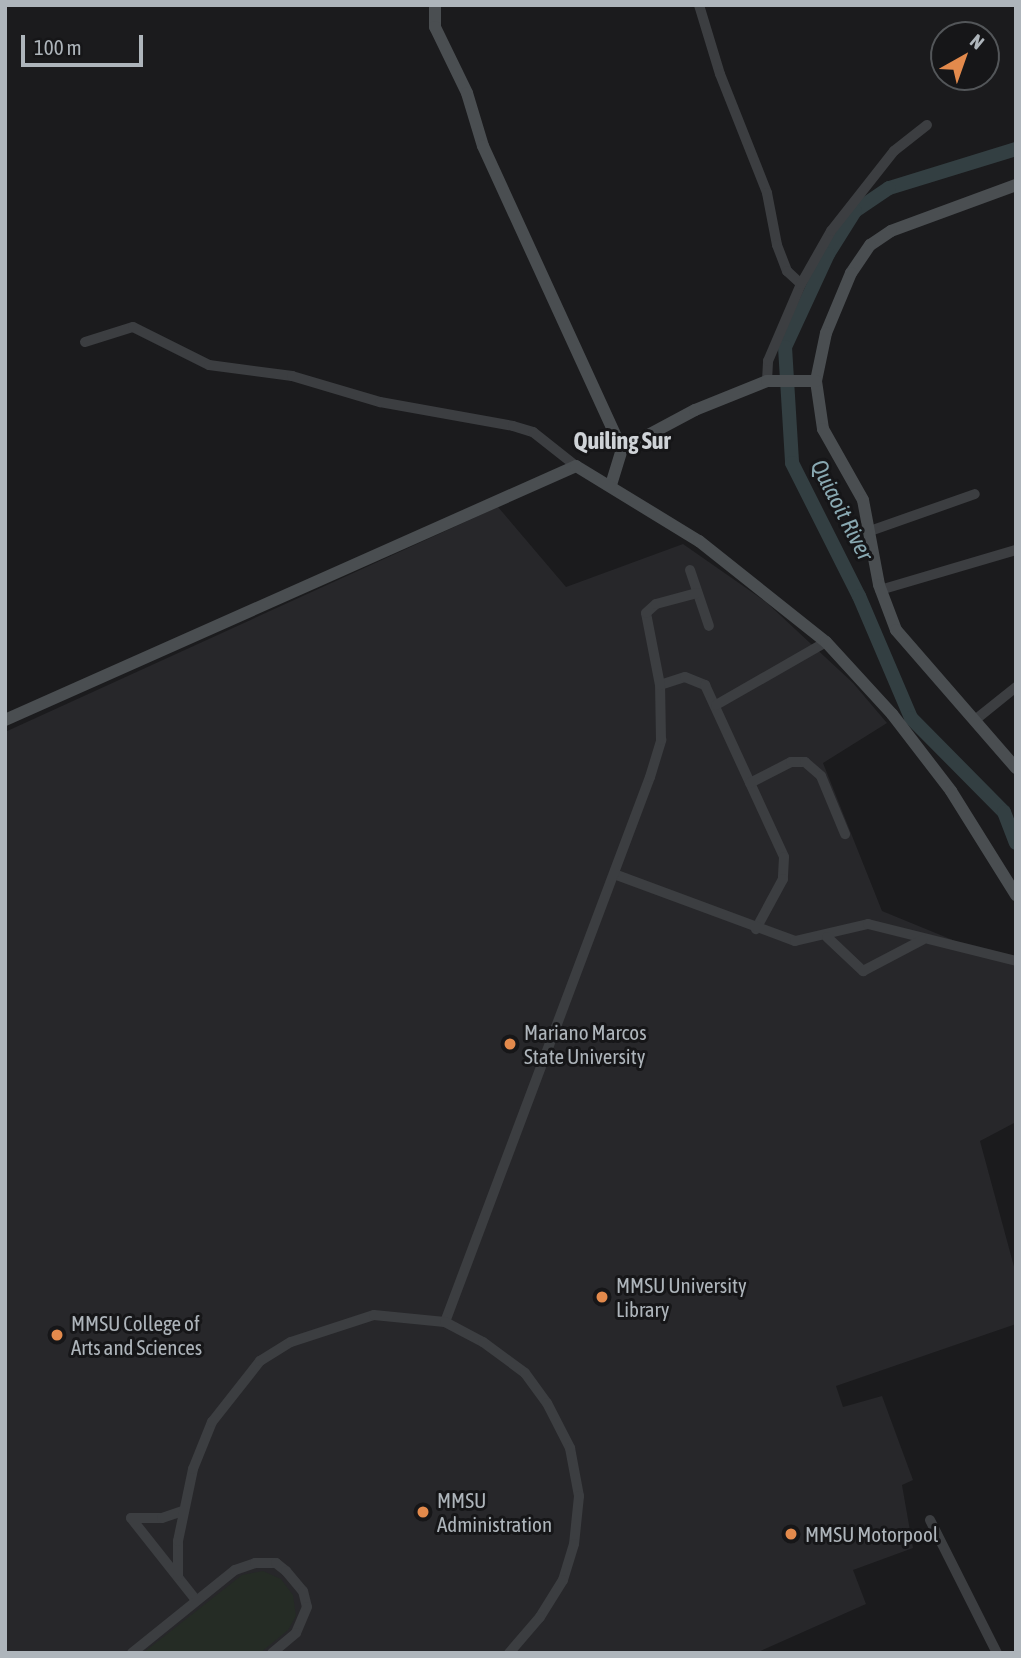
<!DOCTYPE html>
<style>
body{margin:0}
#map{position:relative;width:1021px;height:1658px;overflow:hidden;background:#1b1b1d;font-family:"Asap Condensed",sans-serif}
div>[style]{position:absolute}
.built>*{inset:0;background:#27272a}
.green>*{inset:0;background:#252c25}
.river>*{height:14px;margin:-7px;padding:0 7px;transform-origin:7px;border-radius:7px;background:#333f42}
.street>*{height:10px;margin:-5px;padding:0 5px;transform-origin:5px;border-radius:5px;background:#3c3e41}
.secondary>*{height:12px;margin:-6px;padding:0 6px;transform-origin:6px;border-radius:6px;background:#4a4e51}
.dots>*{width:19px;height:19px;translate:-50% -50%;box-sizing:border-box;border:4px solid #161618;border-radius:50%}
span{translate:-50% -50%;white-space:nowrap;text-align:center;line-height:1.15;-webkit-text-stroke:6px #161618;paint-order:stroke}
.poi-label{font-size:21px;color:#aeb5bb}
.left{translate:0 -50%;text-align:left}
.water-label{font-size:23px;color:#89a9b2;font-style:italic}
.quarter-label{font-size:24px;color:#cfd3d7;font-weight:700}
.frame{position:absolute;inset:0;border:7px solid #aeb5bb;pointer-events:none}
.north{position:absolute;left:930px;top:21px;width:70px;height:70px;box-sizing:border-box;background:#161618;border:2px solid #535659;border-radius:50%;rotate:40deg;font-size:19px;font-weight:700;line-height:28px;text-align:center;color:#aeb5bb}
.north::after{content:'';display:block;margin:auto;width:24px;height:32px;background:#e38a4c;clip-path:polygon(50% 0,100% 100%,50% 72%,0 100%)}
.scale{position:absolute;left:21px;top:35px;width:122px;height:32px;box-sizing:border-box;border:4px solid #aeb5bb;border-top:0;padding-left:9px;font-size:21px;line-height:24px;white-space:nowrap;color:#aeb5bb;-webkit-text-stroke:5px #161618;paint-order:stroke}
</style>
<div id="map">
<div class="built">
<i style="clip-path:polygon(498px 507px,566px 587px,683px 544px,766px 602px,853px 683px,887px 723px,823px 763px,882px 911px,1016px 966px,1016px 1122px,980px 1141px,1016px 1274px,1016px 1324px,836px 1386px,843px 1407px,882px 1396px,913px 1480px,902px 1485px,913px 1548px,853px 1570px,866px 1604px,756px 1653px,5px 1653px,5px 732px)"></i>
</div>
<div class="green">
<i style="clip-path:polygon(263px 1571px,281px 1579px,293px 1595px,296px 1616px,288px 1630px,260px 1653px,143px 1653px,242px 1575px)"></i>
</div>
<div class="river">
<i style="left:1016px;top:149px;width:133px;rotate:162.9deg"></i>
<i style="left:889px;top:188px;width:41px;rotate:145.9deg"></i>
<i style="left:855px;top:211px;width:51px;rotate:122.1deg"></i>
<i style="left:828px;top:254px;width:102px;rotate:114.8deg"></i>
<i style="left:785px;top:347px;width:116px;rotate:86.5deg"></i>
<i style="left:792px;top:463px;width:149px;rotate:63.3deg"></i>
<i style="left:859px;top:596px;width:133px;rotate:66.9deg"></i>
<i style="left:911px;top:718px;width:132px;rotate:45.3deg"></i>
<i style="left:1004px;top:812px;width:33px;rotate:69deg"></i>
</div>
<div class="street">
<i style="left:699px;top:5px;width:72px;rotate:73.1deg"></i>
<i style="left:720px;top:74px;width:128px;rotate:68.4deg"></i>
<i style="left:767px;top:193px;width:53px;rotate:79.1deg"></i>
<i style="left:777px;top:245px;width:28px;rotate:69deg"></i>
<i style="left:787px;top:271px;width:19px;rotate:43deg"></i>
<i style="left:85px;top:342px;width:50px;rotate:-17.4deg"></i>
<i style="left:133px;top:327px;width:85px;rotate:26.6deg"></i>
<i style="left:209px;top:365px;width:84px;rotate:7.5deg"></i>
<i style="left:292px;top:376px;width:92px;rotate:16.5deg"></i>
<i style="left:380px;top:402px;width:135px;rotate:10.2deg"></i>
<i style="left:513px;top:426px;width:21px;rotate:17deg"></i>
<i style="left:533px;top:432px;width:55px;rotate:38.3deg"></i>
<i style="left:767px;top:381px;width:20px;rotate:-87deg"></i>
<i style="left:768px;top:361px;width:84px;rotate:-66.8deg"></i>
<i style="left:801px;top:284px;width:61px;rotate:-60.5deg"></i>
<i style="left:831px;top:231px;width:102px;rotate:-51.8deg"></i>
<i style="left:894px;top:151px;width:42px;rotate:-38.2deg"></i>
<i style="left:870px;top:531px;width:111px;rotate:-19.4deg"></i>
<i style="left:690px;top:570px;width:59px;rotate:71.3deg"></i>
<i style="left:880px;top:590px;width:142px;rotate:-16.4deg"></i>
<i style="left:660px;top:685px;width:26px;rotate:-18deg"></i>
<i style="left:685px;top:677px;width:22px;rotate:22deg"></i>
<i style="left:705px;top:685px;width:189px;rotate:65.3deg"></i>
<i style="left:784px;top:857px;width:22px;rotate:93deg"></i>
<i style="left:783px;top:879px;width:57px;rotate:118.4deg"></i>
<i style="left:716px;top:705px;width:127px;rotate:-29.8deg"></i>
<i style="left:975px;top:720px;width:53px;rotate:-38.8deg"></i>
<i style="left:750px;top:783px;width:46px;rotate:-27.1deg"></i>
<i style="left:791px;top:762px;width:14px"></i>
<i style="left:805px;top:762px;width:21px;rotate:41deg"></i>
<i style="left:821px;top:776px;width:63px;rotate:67.5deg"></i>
<i style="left:614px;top:874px;width:193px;rotate:20.3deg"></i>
<i style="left:795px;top:941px;width:75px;rotate:-13.1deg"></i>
<i style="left:868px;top:924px;width:153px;rotate:14deg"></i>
<i style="left:827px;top:937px;width:50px;rotate:43.4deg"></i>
<i style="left:863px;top:971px;width:67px;rotate:-27.7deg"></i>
<i style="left:445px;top:1322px;width:582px;rotate:-69.39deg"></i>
<i style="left:650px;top:777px;width:39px;rotate:-73deg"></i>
<i style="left:661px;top:740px;width:55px;rotate:-91deg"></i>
<i style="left:660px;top:685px;width:73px;rotate:-101deg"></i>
<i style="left:646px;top:613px;width:13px;rotate:-42deg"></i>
<i style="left:656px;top:604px;width:42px;rotate:-15deg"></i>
<i style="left:131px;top:1518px;width:105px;rotate:51.6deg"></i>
<i style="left:131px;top:1518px;width:31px"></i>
<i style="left:162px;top:1518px;width:21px;rotate:-19deg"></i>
<i style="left:930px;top:1520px;width:149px;rotate:63.3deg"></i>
<i style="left:178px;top:1576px;width:35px;rotate:-90deg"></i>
<i style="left:178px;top:1541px;width:74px;rotate:-78.2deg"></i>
<i style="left:193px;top:1469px;width:51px;rotate:-68deg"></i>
<i style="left:212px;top:1422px;width:78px;rotate:-51.8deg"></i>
<i style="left:260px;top:1361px;width:36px;rotate:-32deg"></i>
<i style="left:291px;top:1342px;width:87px;rotate:-18deg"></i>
<i style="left:374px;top:1315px;width:71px;rotate:5.6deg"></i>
<i style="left:445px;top:1322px;width:43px;rotate:27.8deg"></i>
<i style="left:483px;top:1342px;width:52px;rotate:36.4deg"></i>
<i style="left:525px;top:1373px;width:37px;rotate:54deg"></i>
<i style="left:547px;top:1403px;width:51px;rotate:62.9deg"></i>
<i style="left:570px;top:1448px;width:49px;rotate:79.4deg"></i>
<i style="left:579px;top:1496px;width:48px;rotate:95.9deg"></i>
<i style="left:574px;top:1544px;width:38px;rotate:107deg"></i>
<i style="left:563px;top:1580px;width:44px;rotate:121.9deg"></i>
<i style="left:540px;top:1617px;width:48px;rotate:130.7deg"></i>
<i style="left:132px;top:1653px;width:132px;rotate:-38.9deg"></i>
<i style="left:235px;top:1570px;width:21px;rotate:-19deg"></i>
<i style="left:255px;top:1563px;width:21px"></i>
<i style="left:276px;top:1563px;width:13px;rotate:39deg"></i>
<i style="left:286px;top:1571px;width:26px;rotate:50deg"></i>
<i style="left:303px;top:1591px;width:16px;rotate:76deg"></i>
<i style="left:307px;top:1607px;width:28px;rotate:113deg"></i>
<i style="left:296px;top:1633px;width:31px;rotate:140deg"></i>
</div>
<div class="secondary">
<i style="left:435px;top:5px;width:22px;rotate:90deg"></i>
<i style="left:435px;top:27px;width:73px;rotate:64.1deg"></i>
<i style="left:467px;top:93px;width:55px;rotate:73.2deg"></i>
<i style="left:483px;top:146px;width:333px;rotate:65.4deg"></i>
<i style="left:622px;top:449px;width:38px;rotate:107deg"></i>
<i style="left:1016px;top:185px;width:133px;rotate:159.8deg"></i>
<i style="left:891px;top:231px;width:25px;rotate:146deg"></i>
<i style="left:870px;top:245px;width:34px;rotate:124deg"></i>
<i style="left:851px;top:273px;width:65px;rotate:112.6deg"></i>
<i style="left:826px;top:333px;width:49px;rotate:101.8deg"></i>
<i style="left:816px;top:381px;width:49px;rotate:81.7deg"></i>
<i style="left:823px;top:429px;width:81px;rotate:60.6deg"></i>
<i style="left:863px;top:500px;width:86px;rotate:79.3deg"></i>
<i style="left:879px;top:585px;width:48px;rotate:69.3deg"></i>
<i style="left:896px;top:630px;width:183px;rotate:49deg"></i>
<i style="left:622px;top:449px;width:83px;rotate:-28.1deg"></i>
<i style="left:695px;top:410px;width:78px;rotate:-21.9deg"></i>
<i style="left:767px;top:381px;width:49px"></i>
<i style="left:5px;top:720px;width:625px;rotate:-23.98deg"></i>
<i style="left:576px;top:466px;width:144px;rotate:31.4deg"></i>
<i style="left:699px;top:541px;width:162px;rotate:38.5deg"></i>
<i style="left:826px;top:642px;width:98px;rotate:47.5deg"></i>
<i style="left:892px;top:714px;width:97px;rotate:52.5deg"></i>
<i style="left:951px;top:791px;width:123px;rotate:58deg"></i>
</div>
<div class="dots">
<i style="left:510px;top:1044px;background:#e38a4c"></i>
<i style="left:602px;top:1297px;background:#e38a4c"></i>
<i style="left:57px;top:1335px;background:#e38a4c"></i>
<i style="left:423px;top:1512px;background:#e38a4c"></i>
<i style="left:791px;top:1534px;background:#e38a4c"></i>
</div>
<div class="poi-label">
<span class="left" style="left:524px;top:1044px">Mariano Marcos<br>State University</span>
<span class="left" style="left:616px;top:1297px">MMSU University<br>Library</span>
<span class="left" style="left:71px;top:1335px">MMSU College of<br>Arts and Sciences</span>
<span class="left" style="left:437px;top:1512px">MMSU<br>Administration</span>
<span class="left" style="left:805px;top:1534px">MMSU Motorpool</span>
</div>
<div class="water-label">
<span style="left:842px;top:510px;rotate:63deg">Quiaoit River</span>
</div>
<div class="quarter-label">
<span style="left:622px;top:441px">Quiling Sur</span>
</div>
<div class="frame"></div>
<div class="north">N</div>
<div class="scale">100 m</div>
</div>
